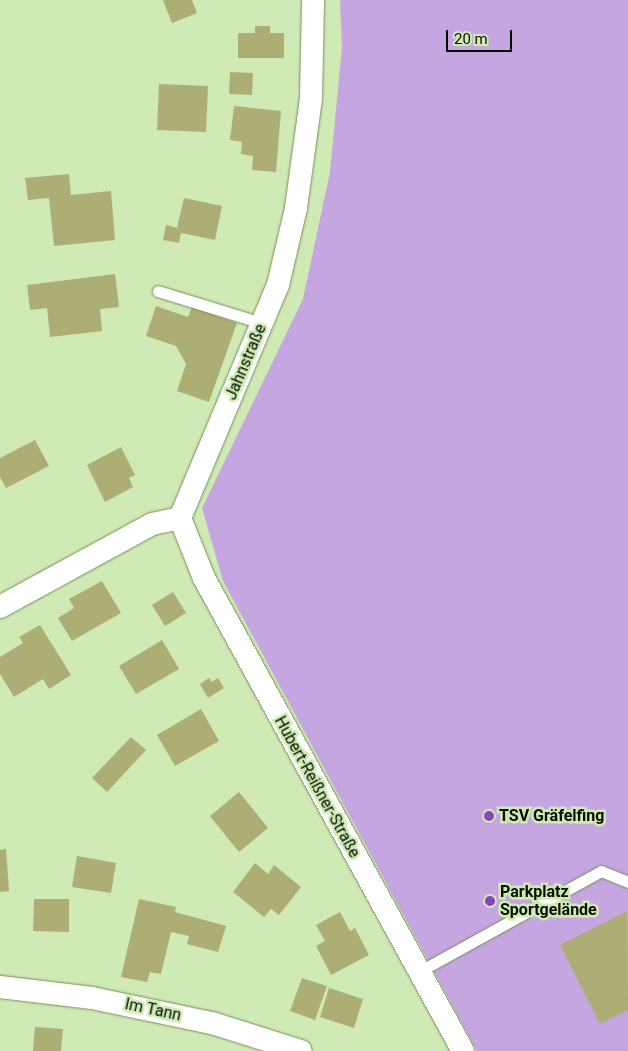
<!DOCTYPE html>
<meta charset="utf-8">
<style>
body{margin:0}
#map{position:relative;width:628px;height:1051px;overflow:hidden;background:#cfeab4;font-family:Roboto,sans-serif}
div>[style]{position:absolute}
.green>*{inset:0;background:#c6a6e1}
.building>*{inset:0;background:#adae75}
.roads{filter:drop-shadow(0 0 1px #778f5d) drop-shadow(0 0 1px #778f5d)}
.lane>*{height:11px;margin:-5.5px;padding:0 5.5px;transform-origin:5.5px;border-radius:5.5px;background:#fff}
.street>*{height:22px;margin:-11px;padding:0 11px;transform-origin:11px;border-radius:11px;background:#fff}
.dots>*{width:14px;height:14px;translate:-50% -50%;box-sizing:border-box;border:2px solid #cfeab4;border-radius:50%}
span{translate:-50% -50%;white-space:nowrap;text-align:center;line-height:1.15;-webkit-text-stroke:5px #cfeab4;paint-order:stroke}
.street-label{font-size:16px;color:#070f01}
.poi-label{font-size:16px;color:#070f01;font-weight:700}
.left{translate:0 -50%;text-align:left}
.scale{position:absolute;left:446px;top:30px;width:66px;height:22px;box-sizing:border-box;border:2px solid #070f01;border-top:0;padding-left:6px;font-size:15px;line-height:18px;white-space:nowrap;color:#070f01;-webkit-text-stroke:4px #cfeab4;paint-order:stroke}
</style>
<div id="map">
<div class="green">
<i style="clip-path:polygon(340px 0,628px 0,628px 1051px,477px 1051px,223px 581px,202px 508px,303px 299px,330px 172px,342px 47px)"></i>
</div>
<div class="building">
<i style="clip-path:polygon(163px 0,192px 0,197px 13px,172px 23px)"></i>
<i style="clip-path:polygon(255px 26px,270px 26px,270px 33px,284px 33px,284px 58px,238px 58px,238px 33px,255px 33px)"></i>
<i style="clip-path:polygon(230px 72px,253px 73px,252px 95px,229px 94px)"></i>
<i style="clip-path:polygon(159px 84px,208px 86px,206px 132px,157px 130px)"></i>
<i style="clip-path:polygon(234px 106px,281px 111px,276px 172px,252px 170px,253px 156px,241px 154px,242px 142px,230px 140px)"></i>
<i style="clip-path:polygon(69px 174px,71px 195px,111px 191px,115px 240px,54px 246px,49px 198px,28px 200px,25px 178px)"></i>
<i style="clip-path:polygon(184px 198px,222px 206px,215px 240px,181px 233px,179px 243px,163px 240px,166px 225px,177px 228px)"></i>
<i style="clip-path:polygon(115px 274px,119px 307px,100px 309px,102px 331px,50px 337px,47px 308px,30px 310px,27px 285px)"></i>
<i style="clip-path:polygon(156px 306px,188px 317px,192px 307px,237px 323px,209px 402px,177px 391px,186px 364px,176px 346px,146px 336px)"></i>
<i style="clip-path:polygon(35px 440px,49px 466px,6px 488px,0 477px,0 458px)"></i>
<i style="clip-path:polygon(121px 447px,135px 475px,129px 478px,133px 487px,105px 502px,87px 465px)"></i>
<i style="clip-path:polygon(102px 581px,121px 613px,72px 641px,58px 618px,74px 608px,69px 599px)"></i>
<i style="clip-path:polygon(173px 592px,186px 613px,165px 626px,152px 605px)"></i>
<i style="clip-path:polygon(40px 625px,71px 675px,49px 689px,43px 679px,14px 697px,0 674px,0 657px,23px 643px,19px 637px)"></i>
<i style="clip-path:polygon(162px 640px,179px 669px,136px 694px,119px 666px)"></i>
<i style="clip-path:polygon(209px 678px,212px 682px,218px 678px,224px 688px,208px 698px,200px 684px)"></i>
<i style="clip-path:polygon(201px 709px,219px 741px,175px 766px,157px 735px)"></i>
<i style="clip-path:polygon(131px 737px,146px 750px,107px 792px,92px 778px)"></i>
<i style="clip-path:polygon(239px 792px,268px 828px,239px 852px,210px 816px)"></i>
<i style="clip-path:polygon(6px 849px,9px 891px,0 892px,0 850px)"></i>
<i style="clip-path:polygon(77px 856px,116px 863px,111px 893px,72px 887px)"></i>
<i style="clip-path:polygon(255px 863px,268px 874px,274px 865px,301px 887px,279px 915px,271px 909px,264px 917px,233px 892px)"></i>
<i style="clip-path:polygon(34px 899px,69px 899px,69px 932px,33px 931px)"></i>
<i style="clip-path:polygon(139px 899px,176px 907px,175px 912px,226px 926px,218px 952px,187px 944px,189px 936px,171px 932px,161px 974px,150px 972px,147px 982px,121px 977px)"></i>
<i style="clip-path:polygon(627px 911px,628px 1010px,600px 1024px,560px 945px)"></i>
<i style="clip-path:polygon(340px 912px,350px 931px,355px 928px,369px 955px,331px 975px,316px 946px,325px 941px,316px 925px)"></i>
<i style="clip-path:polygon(302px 978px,327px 986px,315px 1020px,290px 1011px)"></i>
<i style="clip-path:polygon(329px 988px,363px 999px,354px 1028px,320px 1017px)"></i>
<i style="clip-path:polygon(35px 1027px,63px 1029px,61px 1051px,33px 1051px)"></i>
</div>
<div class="roads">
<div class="lane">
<i style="left:158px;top:291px;width:109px;rotate:17.1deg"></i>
<i style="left:420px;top:971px;width:207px;rotate:-28.9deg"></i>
<i style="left:601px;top:871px;width:29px;rotate:22deg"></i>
</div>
<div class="street">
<i style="left:180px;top:518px;width:65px;rotate:68.2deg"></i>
<i style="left:204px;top:578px;width:539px;rotate:61.3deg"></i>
<i style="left:180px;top:518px;width:253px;rotate:-67.2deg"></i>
<i style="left:278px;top:285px;width:79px;rotate:-76.8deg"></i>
<i style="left:296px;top:208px;width:111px;rotate:-82.2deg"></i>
<i style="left:311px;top:98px;width:98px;rotate:-88.8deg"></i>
<i style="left:0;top:607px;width:173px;rotate:-28.6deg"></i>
<i style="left:152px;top:524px;width:29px;rotate:-12deg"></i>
<i style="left:0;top:987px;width:93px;rotate:6.8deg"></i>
<i style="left:92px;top:998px;width:123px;rotate:11.8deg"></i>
<i style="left:212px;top:1023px;width:93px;rotate:17.5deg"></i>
</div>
</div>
<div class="dots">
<i style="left:489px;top:816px;background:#8a45b9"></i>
<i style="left:490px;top:901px;background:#8a45b9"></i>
</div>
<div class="street-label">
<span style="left:246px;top:362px;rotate:-67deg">Jahnstraße</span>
<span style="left:317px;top:787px;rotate:61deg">Hubert-Reißner-Straße</span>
<span style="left:153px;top:1010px;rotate:12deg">Im Tann</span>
</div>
<div class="poi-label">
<span class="left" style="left:499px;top:816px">TSV Gräfelfing</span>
<span class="left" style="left:500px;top:901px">Parkplatz<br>Sportgelände</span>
</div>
<div class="scale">20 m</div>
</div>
